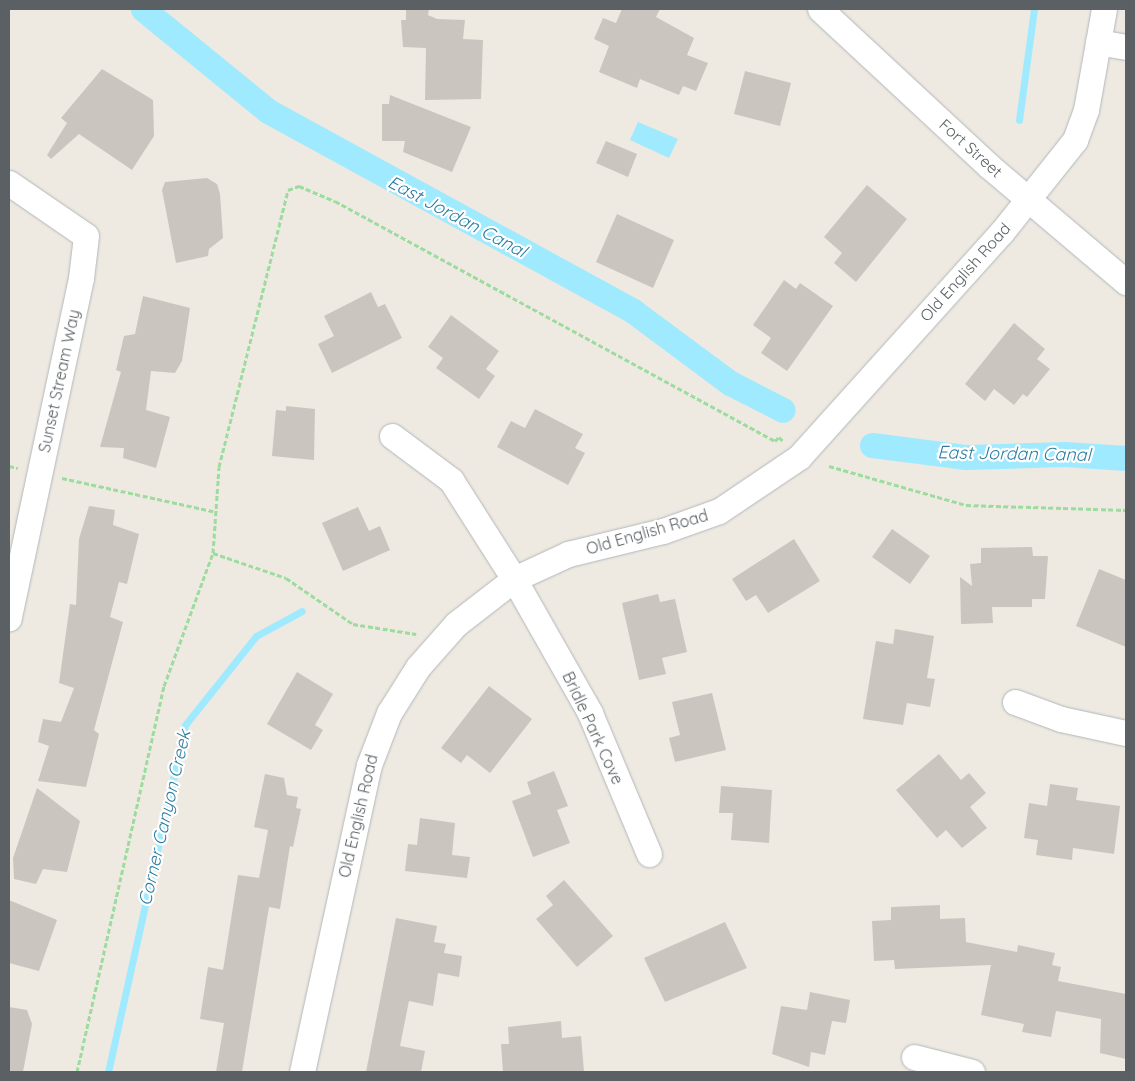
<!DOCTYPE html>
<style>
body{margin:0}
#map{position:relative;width:1135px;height:1081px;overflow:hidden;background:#eee9e1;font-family:Quicksand,sans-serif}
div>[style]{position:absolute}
.water>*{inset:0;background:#a0eaff}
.stream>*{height:7px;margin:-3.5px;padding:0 3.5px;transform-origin:3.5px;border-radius:3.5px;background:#a0eaff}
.canal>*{height:25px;margin:-12.5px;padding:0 12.5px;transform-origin:12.5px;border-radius:12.5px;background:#a0eaff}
.building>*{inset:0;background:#cbc5c0}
.path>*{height:3px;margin-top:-1.5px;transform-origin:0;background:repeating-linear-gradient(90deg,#9cdc9f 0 5px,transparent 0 7.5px)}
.roads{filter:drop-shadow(0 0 1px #b2b7ba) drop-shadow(0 0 1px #b2b7ba)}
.minor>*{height:25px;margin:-12.5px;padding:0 12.5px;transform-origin:12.5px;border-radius:12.5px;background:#fff}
span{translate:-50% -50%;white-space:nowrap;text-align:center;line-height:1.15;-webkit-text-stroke:4.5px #fff;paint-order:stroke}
.street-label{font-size:16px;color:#5a6064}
.water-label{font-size:18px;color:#2e7da0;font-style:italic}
.frame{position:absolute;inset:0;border:10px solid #5a6064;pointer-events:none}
</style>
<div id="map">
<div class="water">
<i style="clip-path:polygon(638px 122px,678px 139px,669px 158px,630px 140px)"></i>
</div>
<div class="stream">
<i style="left:1019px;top:120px;width:112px;rotate:-82.3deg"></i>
<i style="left:108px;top:1072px;width:355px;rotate:-77.5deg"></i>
<i style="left:185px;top:725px;width:114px;rotate:-51.4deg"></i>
<i style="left:256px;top:636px;width:52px;rotate:-28.5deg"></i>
</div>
<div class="canal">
<i style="left:143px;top:9px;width:161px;rotate:39.2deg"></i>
<i style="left:268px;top:111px;width:416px;rotate:28.7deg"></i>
<i style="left:633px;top:311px;width:121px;rotate:36.6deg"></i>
<i style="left:730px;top:383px;width:59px;rotate:27deg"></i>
<i style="left:872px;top:445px;width:95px;rotate:7.3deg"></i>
<i style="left:966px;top:457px;width:99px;rotate:-1.7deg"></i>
<i style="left:1065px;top:454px;width:61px;rotate:3.8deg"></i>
</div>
<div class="building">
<i style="clip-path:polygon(406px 9px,429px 9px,428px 15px,437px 19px,465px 20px,463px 39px,483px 40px,481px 99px,425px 100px,426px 48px,403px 47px,401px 20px,406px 20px)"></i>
<i style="clip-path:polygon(622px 9px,660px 9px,656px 17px,694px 38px,687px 55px,708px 63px,696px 91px,683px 86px,679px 95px,640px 79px,637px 88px,599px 72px,609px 46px,594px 39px,603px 18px,616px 23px)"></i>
<i style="clip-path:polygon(102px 69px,153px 100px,154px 136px,132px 170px,79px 134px,51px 159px,47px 155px,67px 123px,61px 118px)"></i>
<i style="clip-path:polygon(745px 71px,791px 83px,780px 126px,734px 114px)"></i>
<i style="clip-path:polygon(390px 95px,471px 127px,452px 172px,403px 152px,405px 141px,382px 141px,382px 104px,389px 104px)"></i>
<i style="clip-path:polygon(606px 141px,637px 154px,628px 177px,596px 163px)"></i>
<i style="clip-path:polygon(207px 178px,217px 184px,220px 194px,223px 238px,209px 249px,208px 256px,176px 263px,162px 190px,165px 182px)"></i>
<i style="clip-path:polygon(867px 185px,907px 219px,856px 282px,834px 263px,842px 253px,824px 237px)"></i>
<i style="clip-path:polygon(617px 214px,674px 240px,653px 288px,596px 262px)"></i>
<i style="clip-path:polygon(784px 280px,796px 289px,800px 283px,833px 306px,787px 371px,761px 353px,771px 338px,753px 325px)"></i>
<i style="clip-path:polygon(371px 292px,378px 307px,385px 304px,402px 338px,332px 373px,318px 344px,334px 336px,324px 316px)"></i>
<i style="clip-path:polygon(143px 296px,190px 308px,182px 361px,175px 373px,151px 371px,146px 410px,170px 417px,156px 468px,123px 458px,124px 448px,100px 447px,121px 372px,116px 370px,124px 336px,135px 334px)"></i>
<i style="clip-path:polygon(451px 315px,499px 351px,486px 369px,495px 376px,479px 399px,436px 368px,443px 358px,428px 347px)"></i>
<i style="clip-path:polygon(1014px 323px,1045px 349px,1037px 359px,1050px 369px,1027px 397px,1023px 394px,1014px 405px,994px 389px,985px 401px,965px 384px)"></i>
<i style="clip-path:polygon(286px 406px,315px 409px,314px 460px,272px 456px,276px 410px,286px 411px)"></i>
<i style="clip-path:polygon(535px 409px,583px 434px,575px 448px,585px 453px,568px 485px,497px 447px,511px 421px,525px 428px)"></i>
<i style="clip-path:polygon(89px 506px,115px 510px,113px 525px,139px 534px,127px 584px,119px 582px,110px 617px,123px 622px,94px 730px,99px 734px,86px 787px,38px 781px,49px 746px,38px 742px,43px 719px,61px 722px,74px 688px,59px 683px,70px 604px,76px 605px,79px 539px)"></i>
<i style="clip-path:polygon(358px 507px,369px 531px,380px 526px,390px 550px,343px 571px,322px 523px)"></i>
<i style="clip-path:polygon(892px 529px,930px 556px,910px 584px,872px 557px)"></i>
<i style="clip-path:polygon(794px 539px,820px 581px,768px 613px,756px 595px,746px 601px,732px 579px)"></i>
<i style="clip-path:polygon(1032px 547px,1033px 556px,1048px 556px,1045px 599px,1032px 599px,1032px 607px,992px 607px,993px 623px,961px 624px,960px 577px,972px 586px,970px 564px,981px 563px,981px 548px)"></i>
<i style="clip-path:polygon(1099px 569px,1126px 580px,1126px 647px,1076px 626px)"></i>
<i style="clip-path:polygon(658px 594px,660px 602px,675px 599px,687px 652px,662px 658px,666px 674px,639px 680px,622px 603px)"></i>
<i style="clip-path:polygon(895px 629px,934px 636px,927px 678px,935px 679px,930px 707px,907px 703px,903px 725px,863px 719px,876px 641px,893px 644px)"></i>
<i style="clip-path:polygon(297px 672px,333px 694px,315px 725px,323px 730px,311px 750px,267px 724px)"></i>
<i style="clip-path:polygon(489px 686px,532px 719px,490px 773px,467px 755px,461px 763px,441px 748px)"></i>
<i style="clip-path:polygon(712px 693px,726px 750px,675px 762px,669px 738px,680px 735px,672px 702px)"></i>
<i style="clip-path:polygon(939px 754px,961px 780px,969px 773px,986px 793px,970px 807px,987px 828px,962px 848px,946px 830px,937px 838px,896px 790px)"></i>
<i style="clip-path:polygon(554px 771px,568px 806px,557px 810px,570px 843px,533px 857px,512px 801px,531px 794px,527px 782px)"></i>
<i style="clip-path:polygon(265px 774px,284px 778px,287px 795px,298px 797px,296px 808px,301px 809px,293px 847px,290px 846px,280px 909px,269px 907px,242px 1072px,216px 1072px,224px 1023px,200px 1019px,208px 967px,223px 970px,238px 875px,259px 878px,268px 830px,254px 827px)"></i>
<i style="clip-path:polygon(1050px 784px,1078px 788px,1076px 800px,1120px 806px,1114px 854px,1073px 848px,1072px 860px,1036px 855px,1038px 840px,1024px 838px,1029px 803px,1047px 806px)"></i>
<i style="clip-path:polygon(721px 786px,772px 790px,769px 843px,731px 840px,733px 813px,719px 813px)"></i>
<i style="clip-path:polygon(37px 788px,80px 821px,67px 872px,43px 869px,36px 884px,14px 879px,13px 858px)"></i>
<i style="clip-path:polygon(420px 818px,455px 823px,452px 855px,470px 857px,467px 878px,405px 871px,408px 844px,417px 845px)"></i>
<i style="clip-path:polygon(564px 880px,613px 936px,577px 967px,536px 919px,553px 905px,546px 896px)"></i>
<i style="clip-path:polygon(9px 900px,57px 920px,39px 971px,9px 963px)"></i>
<i style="clip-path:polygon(940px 905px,940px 919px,965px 918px,966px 942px,1017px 952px,1018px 945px,1055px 953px,1052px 965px,1061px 967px,1058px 981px,1126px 994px,1126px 1059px,1100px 1053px,1101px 1019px,1056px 1011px,1051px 1037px,1022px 1032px,1024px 1024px,981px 1015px,991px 965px,895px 969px,894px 960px,874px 961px,872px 921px,891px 920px,891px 907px)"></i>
<i style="clip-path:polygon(396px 918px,437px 926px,434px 942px,446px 944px,444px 953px,462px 956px,459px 977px,438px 973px,433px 1006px,409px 1001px,400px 1046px,425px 1051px,421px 1072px,366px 1072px)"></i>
<i style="clip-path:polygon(725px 922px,747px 968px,665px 1002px,644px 958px)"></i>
<i style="clip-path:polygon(810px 992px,850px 1000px,846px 1023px,832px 1021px,825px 1055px,811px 1052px,809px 1067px,772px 1054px,781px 1006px,807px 1010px)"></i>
<i style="clip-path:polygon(9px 1007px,27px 1010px,32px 1024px,23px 1072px,9px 1072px)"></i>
<i style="clip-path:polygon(561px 1021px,562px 1038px,581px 1036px,584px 1072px,503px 1072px,501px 1044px,509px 1044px,508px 1027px)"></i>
</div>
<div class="path">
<i style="left:9px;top:466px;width:9px;rotate:13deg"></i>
<i style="left:829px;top:466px;width:142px;rotate:15.9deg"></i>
<i style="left:966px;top:505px;width:160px;rotate:1.8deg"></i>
<i style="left:62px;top:478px;width:158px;rotate:12.4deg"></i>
<i style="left:213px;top:553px;width:77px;rotate:18.9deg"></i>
<i style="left:286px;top:578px;width:81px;rotate:34.5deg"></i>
<i style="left:353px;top:624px;width:64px;rotate:9deg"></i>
<i style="left:77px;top:1072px;width:396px;rotate:-77.3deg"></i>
<i style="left:164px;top:686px;width:142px;rotate:-69.8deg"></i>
<i style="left:213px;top:553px;width:86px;rotate:-86deg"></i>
<i style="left:219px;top:467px;width:285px;rotate:-76deg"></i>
<i style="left:288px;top:190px;width:12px;rotate:-20deg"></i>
<i style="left:299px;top:186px;width:39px;rotate:23deg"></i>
<i style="left:335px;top:201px;width:501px;rotate:28.61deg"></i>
<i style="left:775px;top:441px;width:6px;rotate:-45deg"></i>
<i style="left:779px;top:437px;width:6px;rotate:45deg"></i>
</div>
<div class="roads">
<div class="minor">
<i style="left:820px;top:9px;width:231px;rotate:42.9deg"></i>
<i style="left:989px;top:166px;width:180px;rotate:40.3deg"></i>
<i style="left:1098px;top:42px;width:28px;rotate:10deg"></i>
<i style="left:9px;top:183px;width:93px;rotate:34.5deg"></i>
<i style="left:86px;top:236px;width:42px;rotate:96.8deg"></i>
<i style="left:81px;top:278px;width:348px;rotate:102deg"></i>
<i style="left:392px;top:436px;width:74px;rotate:36.7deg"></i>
<i style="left:451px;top:480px;width:117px;rotate:57.5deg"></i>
<i style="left:514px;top:579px;width:154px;rotate:60.4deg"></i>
<i style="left:590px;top:713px;width:153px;rotate:67.3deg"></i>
<i style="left:1015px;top:702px;width:49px;rotate:20.3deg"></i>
<i style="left:1061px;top:719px;width:66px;rotate:12.2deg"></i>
<i style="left:914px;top:1057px;width:60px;rotate:14.5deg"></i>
<i style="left:302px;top:1072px;width:314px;rotate:-77.7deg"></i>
<i style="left:369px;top:765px;width:56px;rotate:-69deg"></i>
<i style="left:389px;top:713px;width:54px;rotate:-57.8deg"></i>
<i style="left:418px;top:667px;width:57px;rotate:-48.5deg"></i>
<i style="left:456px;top:624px;width:73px;rotate:-37.8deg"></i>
<i style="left:514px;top:579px;width:60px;rotate:-24.8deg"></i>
<i style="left:568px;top:554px;width:98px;rotate:-13.6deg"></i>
<i style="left:663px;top:531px;width:59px;rotate:-19.7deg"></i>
<i style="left:719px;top:511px;width:97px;rotate:-34deg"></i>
<i style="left:799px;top:457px;width:302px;rotate:-48deg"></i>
<i style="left:1001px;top:233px;width:119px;rotate:-51.5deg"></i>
<i style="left:1075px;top:140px;width:32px;rotate:-70deg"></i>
<i style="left:1086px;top:110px;width:103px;rotate:-79.9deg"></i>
</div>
</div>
<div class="street-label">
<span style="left:971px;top:148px;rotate:42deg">Fort Street</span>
<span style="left:965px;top:272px;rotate:-48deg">Old English Road</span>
<span style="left:59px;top:381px;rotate:-78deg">Sunset Stream Way</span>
<span style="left:647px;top:532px;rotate:-16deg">Old English Road</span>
<span style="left:593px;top:728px;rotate:65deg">Bridle Park Cove</span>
<span style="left:358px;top:816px;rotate:-77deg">Old English Road</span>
</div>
<div class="water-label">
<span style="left:457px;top:217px;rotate:28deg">East Jordan Canal</span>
<span style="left:1014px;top:454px;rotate:1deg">East Jordan Canal</span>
<span style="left:165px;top:818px;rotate:-77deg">Corner Canyon Creek</span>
</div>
<div class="frame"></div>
</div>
